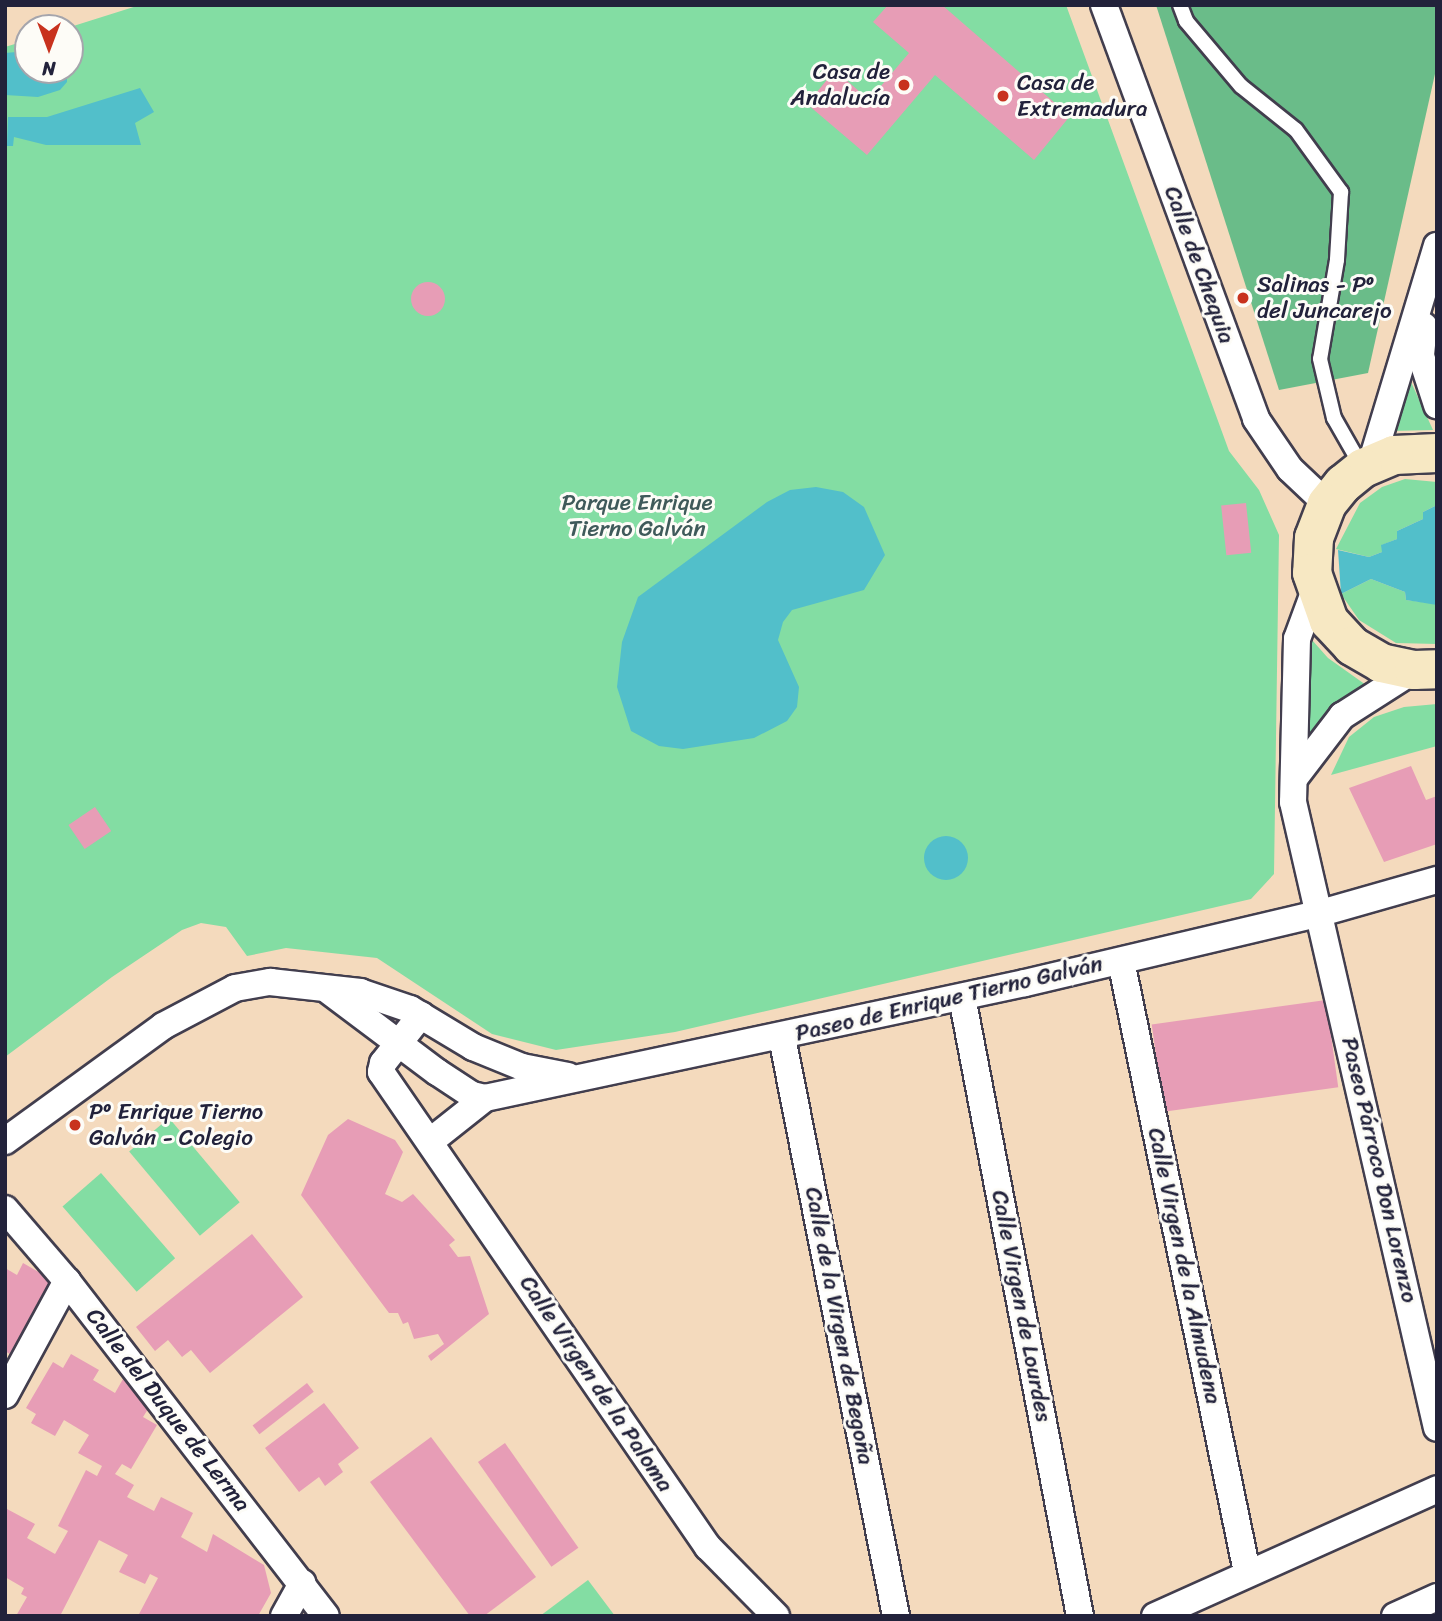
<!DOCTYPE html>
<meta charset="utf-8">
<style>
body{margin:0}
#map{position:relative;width:1442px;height:1621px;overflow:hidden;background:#f4dabd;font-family:Sriracha,sans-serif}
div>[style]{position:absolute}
.green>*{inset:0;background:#83dda3;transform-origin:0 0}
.forest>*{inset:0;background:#6abc89}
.water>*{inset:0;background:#52bfca}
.round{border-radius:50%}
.building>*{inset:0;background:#e79db6;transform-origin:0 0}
.roads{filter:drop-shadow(2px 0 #423e4e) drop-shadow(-2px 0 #423e4e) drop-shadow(0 2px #423e4e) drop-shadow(0 -2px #423e4e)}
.lane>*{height:14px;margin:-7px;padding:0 7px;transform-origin:7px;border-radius:7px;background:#fff}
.street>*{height:26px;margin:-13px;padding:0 13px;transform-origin:13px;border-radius:13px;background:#fff}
.secondary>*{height:38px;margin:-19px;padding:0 19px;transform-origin:19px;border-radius:19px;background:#f7e8c3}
.dots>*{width:19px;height:19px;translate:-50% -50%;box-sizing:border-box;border:4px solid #fdfcf7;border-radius:50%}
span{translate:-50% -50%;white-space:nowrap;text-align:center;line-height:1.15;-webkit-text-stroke:6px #fdfcf7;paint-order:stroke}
.poi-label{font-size:23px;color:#22223b}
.right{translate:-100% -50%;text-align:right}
.left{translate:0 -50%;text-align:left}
.street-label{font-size:23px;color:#22223b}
.park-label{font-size:23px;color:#3f5a5a}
.frame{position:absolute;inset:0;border:7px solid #22223b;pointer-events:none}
.north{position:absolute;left:14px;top:14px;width:70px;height:70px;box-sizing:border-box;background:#fdfcf7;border:2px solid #a5a5ac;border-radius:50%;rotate:180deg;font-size:19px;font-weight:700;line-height:28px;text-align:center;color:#22223b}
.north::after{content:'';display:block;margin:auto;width:24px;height:32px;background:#c8321e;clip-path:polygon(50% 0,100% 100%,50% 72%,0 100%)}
</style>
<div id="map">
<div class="green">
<div style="clip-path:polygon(140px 5px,1066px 5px,1229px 451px,1259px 490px,1279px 535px,1274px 874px,1251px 899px,675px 1032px,556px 1050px,492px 1034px,377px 958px,286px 948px,247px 956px,226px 927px,201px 923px,182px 930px,112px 977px,5px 1057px,5px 47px,28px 40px,28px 70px,70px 70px,67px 28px)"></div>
<div style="clip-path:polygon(1407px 382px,1411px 382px,1433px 430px,1391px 431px)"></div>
<div style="clip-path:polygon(1405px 479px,1437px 482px,1437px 505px,1423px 512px,1423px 519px,1397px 531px,1397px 539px,1382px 545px,1382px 552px,1369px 557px,1336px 549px,1360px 503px,1382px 487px)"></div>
<div style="clip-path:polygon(1371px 579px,1405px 592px,1406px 600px,1437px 604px,1437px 644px,1396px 643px,1359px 620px,1341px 594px)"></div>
<div style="clip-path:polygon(1312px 640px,1328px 658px,1366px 685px,1339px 702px,1309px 739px)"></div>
<div style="clip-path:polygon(1437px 704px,1437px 746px,1331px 775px,1349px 737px,1374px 717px,1404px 707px)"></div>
<div style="left:169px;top:1118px;width:110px;height:52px;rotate:50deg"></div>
<div style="left:101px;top:1173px;width:113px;height:51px;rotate:49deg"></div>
<div style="clip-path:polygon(588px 1580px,615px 1616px,540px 1616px)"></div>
</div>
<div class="forest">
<div style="clip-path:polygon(1156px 5px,1437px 5px,1437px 65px,1368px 373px,1279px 390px)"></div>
</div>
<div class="water">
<div style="clip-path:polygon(28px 51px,28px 70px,67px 70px,67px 82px,60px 90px,38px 97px,5px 95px,5px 53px)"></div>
<div style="clip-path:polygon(140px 88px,154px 112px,135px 123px,141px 145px,46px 145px,14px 137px,13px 146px,7px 146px,8px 117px,47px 117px)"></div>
<div style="clip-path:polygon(816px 487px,843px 492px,864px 507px,885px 555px,864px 590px,792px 610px,783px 622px,778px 640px,799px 687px,797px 707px,787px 721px,754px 738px,683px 749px,659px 746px,631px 731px,617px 687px,622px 642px,638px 597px,767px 502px,790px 490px)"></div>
<div style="clip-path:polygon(1437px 505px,1437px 605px,1406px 600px,1405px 592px,1371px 579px,1341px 594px,1338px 550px,1369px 557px,1382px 552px,1381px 545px,1397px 539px,1397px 531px,1423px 519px,1423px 512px)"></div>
<div class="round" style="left:924px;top:836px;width:44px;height:44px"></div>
</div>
<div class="building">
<div style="clip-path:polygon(888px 5px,942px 5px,1070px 116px,1034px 160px,935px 75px,867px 155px,807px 104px,835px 70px,869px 100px,909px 53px,873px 22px)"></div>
<div class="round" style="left:411px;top:282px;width:34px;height:34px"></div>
<div style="left:1246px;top:503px;width:50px;height:25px;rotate:84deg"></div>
<div style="clip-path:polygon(1411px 766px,1426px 800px,1437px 796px,1437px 844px,1384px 862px,1349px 788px)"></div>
<div style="left:95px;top:807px;width:29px;height:32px;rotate:56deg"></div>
<div style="left:1326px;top:1000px;width:88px;height:176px;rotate:82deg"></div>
<div style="clip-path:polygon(348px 1119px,395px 1140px,403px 1152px,385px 1194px,402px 1202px,413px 1194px,455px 1240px,449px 1245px,458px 1257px,470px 1256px,489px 1314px,431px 1361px,428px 1356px,444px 1344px,438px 1334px,414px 1339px,408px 1322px,403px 1324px,398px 1313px,389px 1313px,301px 1195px,328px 1135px)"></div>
<div style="clip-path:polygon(252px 1234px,303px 1297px,210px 1373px,191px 1350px,182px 1357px,168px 1340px,155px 1351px,136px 1327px)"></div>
<div style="clip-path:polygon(23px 1263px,56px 1282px,13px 1356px,5px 1351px,5px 1268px,17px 1275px)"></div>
<div style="clip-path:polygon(71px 1354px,99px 1370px,93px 1380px,115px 1393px,123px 1379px,155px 1398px,143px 1417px,157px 1425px,131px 1469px,122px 1464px,115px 1474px,134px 1485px,127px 1497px,154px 1511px,161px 1497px,193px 1513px,181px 1537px,207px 1552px,213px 1534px,264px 1565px,271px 1593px,258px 1616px,138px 1616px,158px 1578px,150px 1574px,145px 1584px,119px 1572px,128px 1555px,99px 1540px,60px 1616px,16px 1616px,27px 1597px,21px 1594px,24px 1588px,5px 1577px,7px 1509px,35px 1524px,27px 1538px,55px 1554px,68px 1531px,58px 1526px,86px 1470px,97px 1476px,102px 1466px,78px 1453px,89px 1435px,64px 1420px,55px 1436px,31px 1423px,36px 1414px,26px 1408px,53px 1362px,63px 1368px)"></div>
<div style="left:307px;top:1383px;width:11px;height:69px;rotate:52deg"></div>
<div style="clip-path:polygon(324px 1403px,359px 1448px,338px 1464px,343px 1472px,325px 1486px,319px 1477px,299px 1492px,265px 1448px)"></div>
<div style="clip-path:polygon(431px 1437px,536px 1577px,484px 1616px,470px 1616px,370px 1482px)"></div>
<div style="left:505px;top:1443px;width:128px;height:33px;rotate:55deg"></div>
</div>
<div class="roads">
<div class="lane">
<div style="left:1180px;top:5px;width:17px;rotate:69deg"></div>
<div style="left:1186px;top:21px;width:85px;rotate:49.8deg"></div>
<div style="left:1241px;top:86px;width:70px;rotate:38.7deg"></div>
<div style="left:1296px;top:130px;width:77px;rotate:54deg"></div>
<div style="left:1341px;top:192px;width:68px;rotate:93.4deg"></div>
<div style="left:1337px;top:260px;width:100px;rotate:99.7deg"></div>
<div style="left:1320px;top:359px;width:61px;rotate:76.7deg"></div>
<div style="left:1334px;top:418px;width:56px;rotate:60.3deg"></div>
</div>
<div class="street">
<div style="left:1104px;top:5px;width:441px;rotate:69.8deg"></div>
<div style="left:1256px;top:419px;width:60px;rotate:55.8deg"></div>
<div style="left:1290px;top:469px;width:51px;rotate:43.4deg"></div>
<div style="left:1424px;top:326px;width:30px;rotate:96deg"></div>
<div style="left:1421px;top:356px;width:52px;rotate:71.9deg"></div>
<div style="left:1371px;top:464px;width:228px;rotate:-73.2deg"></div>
<div style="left:1315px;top:590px;width:52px;rotate:110.2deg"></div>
<div style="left:1297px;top:639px;width:163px;rotate:91.4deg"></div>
<div style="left:1293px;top:802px;width:642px;rotate:77.05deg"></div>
<div style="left:1296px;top:776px;width:76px;rotate:-52.5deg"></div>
<div style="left:1342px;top:716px;width:85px;rotate:-32.6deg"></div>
<div style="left:1121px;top:961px;width:624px;rotate:78.35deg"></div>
<div style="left:329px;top:991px;width:135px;rotate:36.9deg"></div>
<div style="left:437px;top:1072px;width:42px;rotate:33.3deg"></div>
<div style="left:472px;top:1095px;width:13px;rotate:13deg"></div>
<div style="left:485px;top:1098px;width:552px;rotate:-12.02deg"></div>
<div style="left:1025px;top:983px;width:304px;rotate:-13.3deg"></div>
<div style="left:1321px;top:913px;width:121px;rotate:-15.9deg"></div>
<div style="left:962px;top:997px;width:630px;rotate:79.21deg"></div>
<div style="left:421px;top:1015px;width:61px;rotate:128.4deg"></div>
<div style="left:383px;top:1063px;width:9px;rotate:103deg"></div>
<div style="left:381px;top:1072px;width:577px;rotate:55.46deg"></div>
<div style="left:708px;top:1547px;width:97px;rotate:45.4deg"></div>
<div style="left:782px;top:1037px;width:590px;rotate:78.86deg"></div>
<div style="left:432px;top:1140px;width:68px;rotate:-38.4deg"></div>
<div style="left:5px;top:1141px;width:195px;rotate:-36deg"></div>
<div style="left:163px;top:1026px;width:81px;rotate:-27.8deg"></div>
<div style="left:235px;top:988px;width:36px;rotate:-10deg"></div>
<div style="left:270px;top:982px;width:91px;rotate:6.3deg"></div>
<div style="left:360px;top:992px;width:53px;rotate:18.8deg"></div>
<div style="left:410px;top:1009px;width:74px;rotate:31.1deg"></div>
<div style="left:473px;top:1047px;width:53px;rotate:22.2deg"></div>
<div style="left:522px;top:1067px;width:47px;rotate:11.1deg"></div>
<div style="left:5px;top:1209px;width:95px;rotate:49.3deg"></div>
<div style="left:67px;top:1281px;width:423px;rotate:52.3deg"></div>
<div style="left:5px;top:1395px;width:130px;rotate:-61.5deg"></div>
<div style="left:284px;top:1616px;width:38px;rotate:-61deg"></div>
<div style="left:1155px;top:1616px;width:309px;rotate:-24.2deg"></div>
<div style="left:1395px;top:1616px;width:46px;rotate:-24.3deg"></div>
</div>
<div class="secondary">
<div style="left:1437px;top:453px;width:43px;rotate:177.3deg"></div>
<div style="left:1394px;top:455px;width:34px;rotate:157deg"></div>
<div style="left:1363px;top:468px;width:26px;rotate:141deg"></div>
<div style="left:1343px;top:484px;width:26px;rotate:129deg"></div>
<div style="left:1327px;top:504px;width:36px;rotate:111deg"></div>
<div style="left:1314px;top:538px;width:35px;rotate:93deg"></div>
<div style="left:1312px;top:573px;width:51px;rotate:70.5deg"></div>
<div style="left:1329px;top:621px;width:34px;rotate:47deg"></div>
<div style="left:1352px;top:646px;width:34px;rotate:30deg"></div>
<div style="left:1381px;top:663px;width:34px;rotate:12deg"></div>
<div style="left:1414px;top:670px;width:23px;rotate:-2deg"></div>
</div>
</div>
<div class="dots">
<div style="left:904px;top:85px;background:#c8321e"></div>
<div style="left:1003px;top:96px;background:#c8321e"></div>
<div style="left:1243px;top:298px;background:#c8321e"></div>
<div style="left:75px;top:1125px;background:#c8321e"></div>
</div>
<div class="poi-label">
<span class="right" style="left:890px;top:85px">Casa de<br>Andalucía</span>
<span class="left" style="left:1017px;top:96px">Casa de<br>Extremadura</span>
<span class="left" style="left:1257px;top:298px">Salinas - Pº<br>del Juncarejo</span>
<span class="left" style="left:89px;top:1125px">Pº Enrique Tierno<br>Galván - Colegio</span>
</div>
<div class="street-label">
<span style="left:1199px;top:265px;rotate:70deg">Calle de Chequia</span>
<span style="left:949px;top:999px;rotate:-13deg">Paseo de Enrique Tierno Galván</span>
<span style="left:1379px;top:1170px;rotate:77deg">Paseo Párroco Don Lorenzo</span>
<span style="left:1184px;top:1266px;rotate:78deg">Calle Virgen de la Almudena</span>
<span style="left:1021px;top:1306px;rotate:79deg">Calle Virgen de Lourdes</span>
<span style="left:839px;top:1326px;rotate:79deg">Calle de la Virgen de Begoña</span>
<span style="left:596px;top:1384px;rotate:56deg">Calle Virgen de la Paloma</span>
<span style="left:168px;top:1410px;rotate:52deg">Calle del Duque de Lerma</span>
</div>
<div class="park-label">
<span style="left:637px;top:516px">Parque Enrique<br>Tierno Galván</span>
</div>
<div class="frame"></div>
<div class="north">N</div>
</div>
